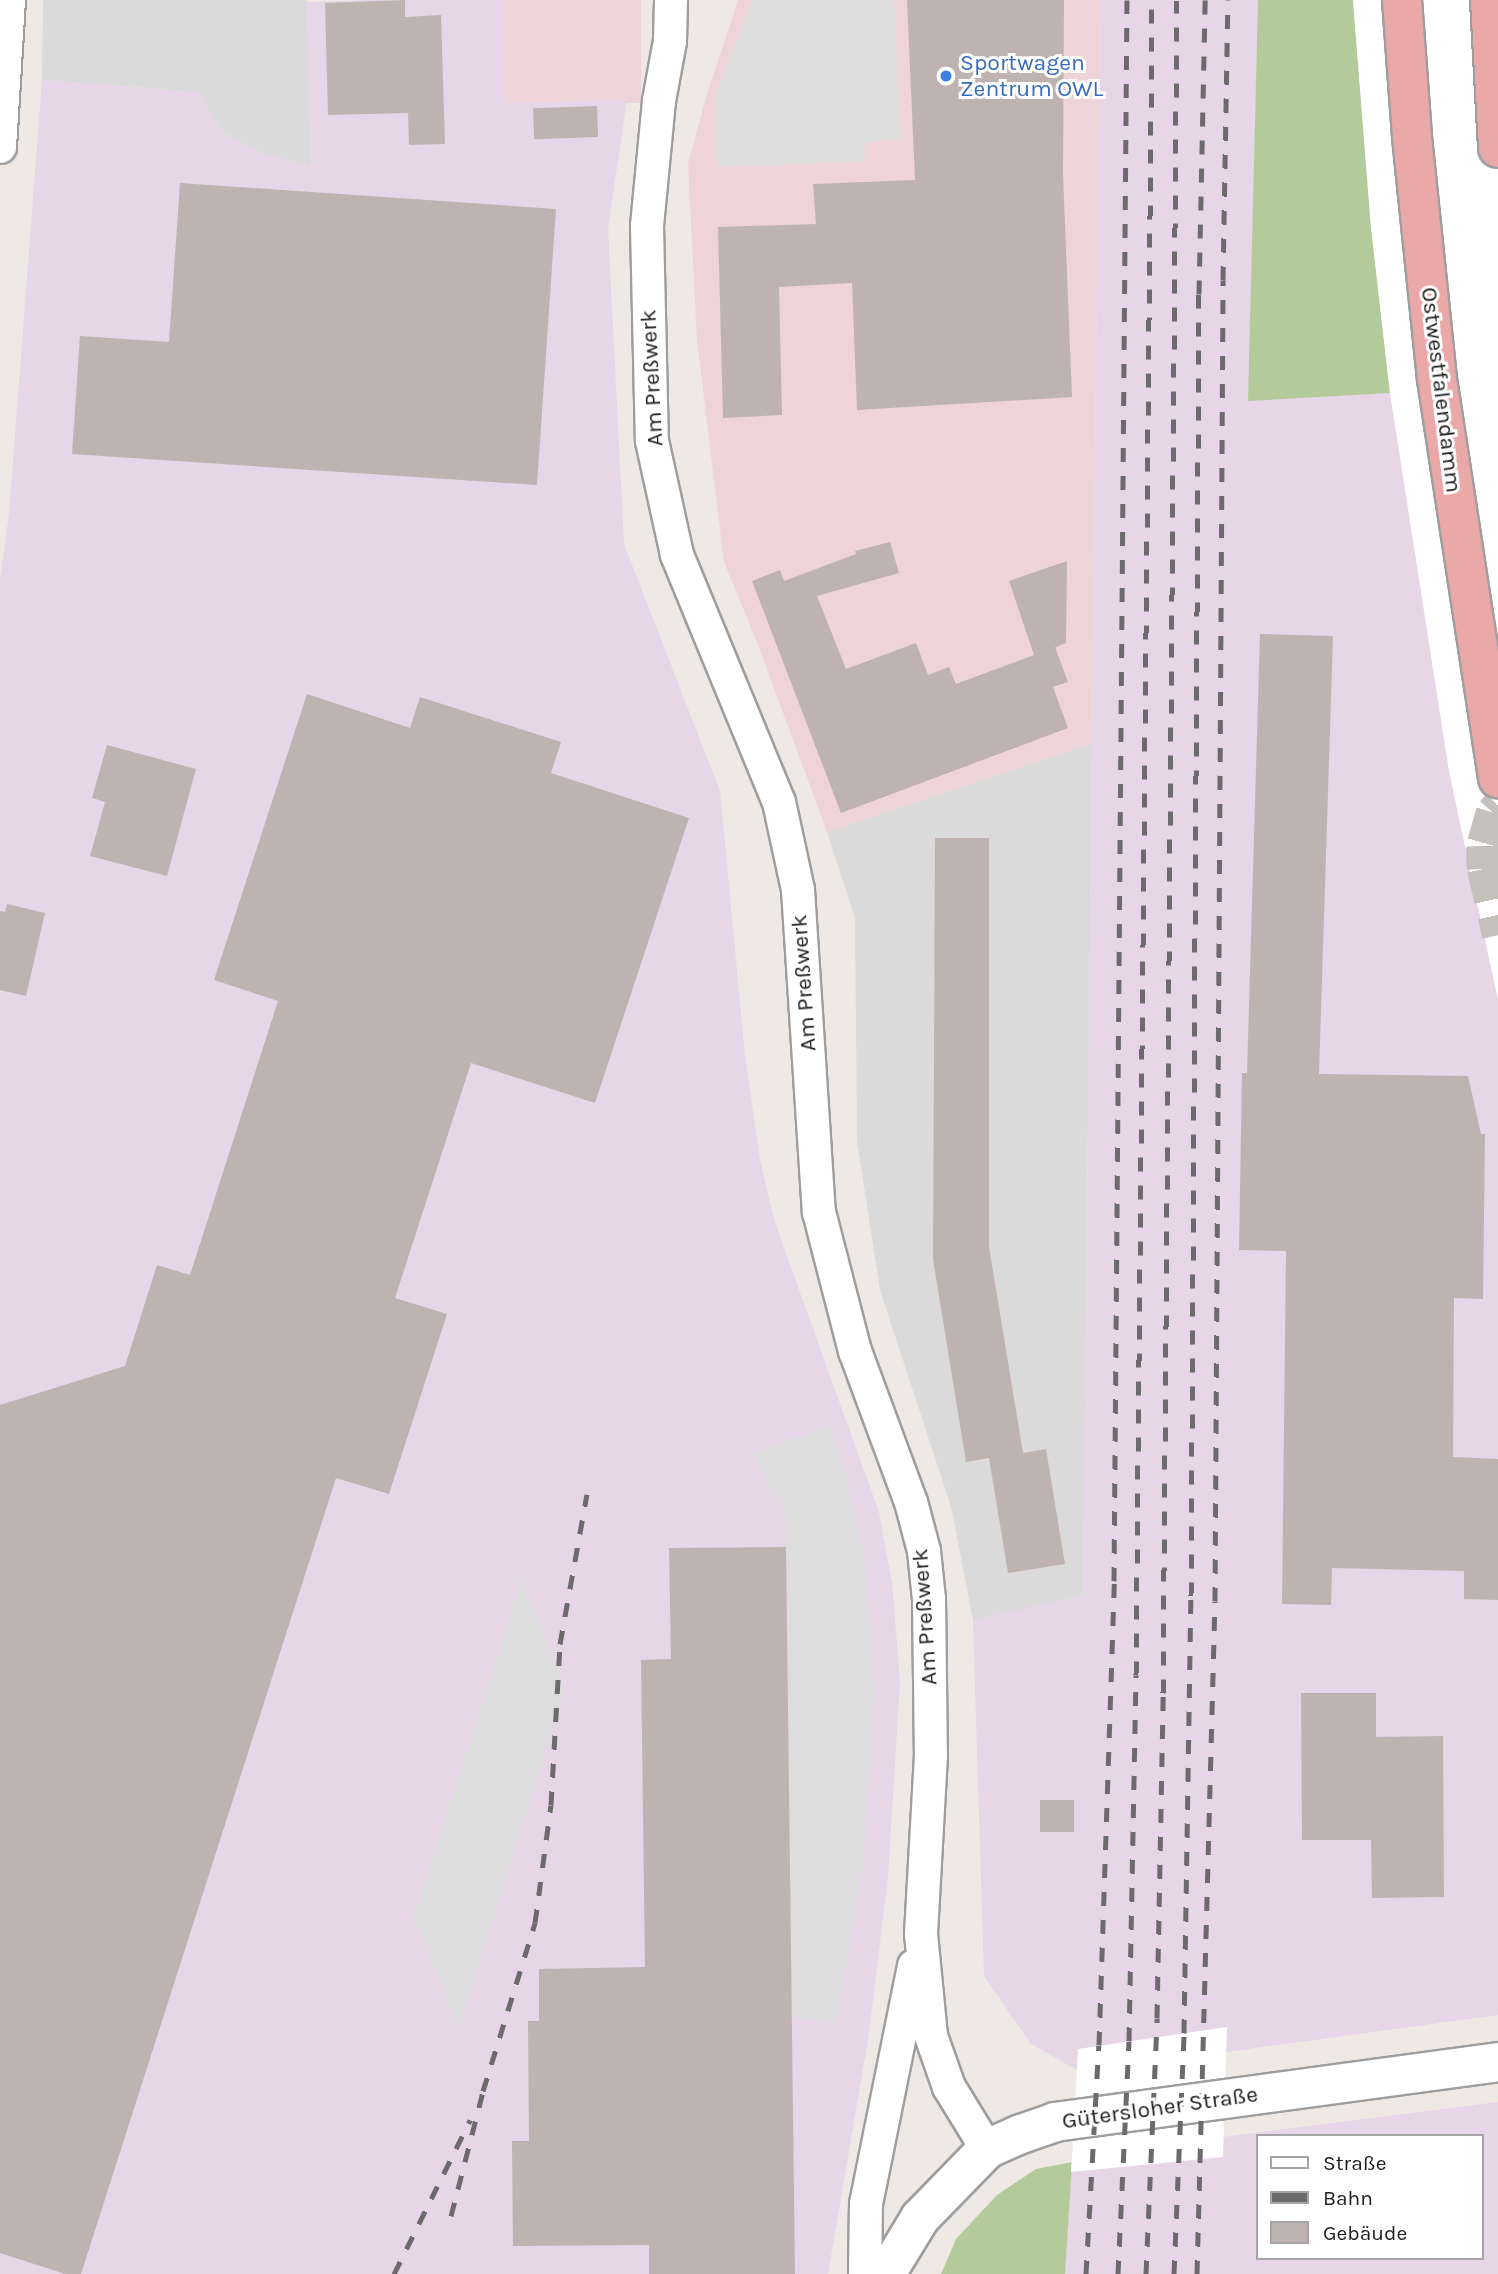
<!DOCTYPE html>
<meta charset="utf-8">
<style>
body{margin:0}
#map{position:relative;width:1498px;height:2274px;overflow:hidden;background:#eee9e4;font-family:Karla,sans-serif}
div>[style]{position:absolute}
.residential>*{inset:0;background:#dbdadb}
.commercial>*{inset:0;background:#eed4d9;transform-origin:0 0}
.industrial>*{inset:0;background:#e6d6e7}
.forest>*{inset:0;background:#b3cb9b}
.parking>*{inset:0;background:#ddd}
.pier>*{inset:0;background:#fff}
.building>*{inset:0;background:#beb3b1;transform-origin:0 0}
.minor-tunnel>*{height:32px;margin-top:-16px;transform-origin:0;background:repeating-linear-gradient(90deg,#c4c0bc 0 32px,transparent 0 48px)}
.roads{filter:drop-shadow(2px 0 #9e9e9e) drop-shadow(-2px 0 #9e9e9e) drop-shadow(0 2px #9e9e9e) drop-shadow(0 -2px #9e9e9e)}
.minor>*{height:32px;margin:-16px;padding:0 16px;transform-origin:16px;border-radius:16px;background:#fff}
.tertiary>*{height:38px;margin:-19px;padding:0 19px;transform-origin:19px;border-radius:19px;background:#fff}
.trunk>*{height:38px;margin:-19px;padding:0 19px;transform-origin:19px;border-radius:19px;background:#eaa8a9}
.rail>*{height:5px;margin-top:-2.5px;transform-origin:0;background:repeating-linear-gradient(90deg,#6b6b6b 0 14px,transparent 0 28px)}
.dots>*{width:19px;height:19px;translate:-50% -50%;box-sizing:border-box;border:4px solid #fff;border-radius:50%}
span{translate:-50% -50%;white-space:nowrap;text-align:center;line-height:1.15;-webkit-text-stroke:6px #fff;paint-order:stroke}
.shop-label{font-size:23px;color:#366cbe}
.left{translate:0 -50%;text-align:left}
.street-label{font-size:23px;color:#1d1d1d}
.legend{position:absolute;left:1256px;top:2134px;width:228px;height:126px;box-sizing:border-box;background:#fff;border:2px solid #a5a5a5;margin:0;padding:9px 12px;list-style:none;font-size:21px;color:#1d1d1d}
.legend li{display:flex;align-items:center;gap:14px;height:35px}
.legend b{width:35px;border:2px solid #a5a5a5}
</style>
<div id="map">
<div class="residential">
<div style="clip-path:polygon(43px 0,307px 0,311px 167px,263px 154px,221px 131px,197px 92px,42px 80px)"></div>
<div style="clip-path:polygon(1092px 743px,1083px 1596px,973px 1621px,952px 1510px,880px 1290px,857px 1141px,855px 918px,827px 832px)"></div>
</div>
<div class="commercial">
<div style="left:503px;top:0;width:138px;height:103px"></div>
<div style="clip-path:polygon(738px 0,1100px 0,1092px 743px,827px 832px,758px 645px,724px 562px,697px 340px,688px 164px,708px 90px)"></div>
</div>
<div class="industrial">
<div style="clip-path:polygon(370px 0,503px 0,504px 103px,627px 100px,608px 229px,624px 544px,720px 791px,745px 1056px,760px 1160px,775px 1223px,879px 1512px,892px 1582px,900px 1681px,888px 1877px,868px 2040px,828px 2274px,0 2274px,0 580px,9px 514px,42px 80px,197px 92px,221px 131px,263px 154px,311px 167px,307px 2px)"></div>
<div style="clip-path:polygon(evenodd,1100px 0,1258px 0,1249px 400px,1390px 393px,1449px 771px,1498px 1000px,1498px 2015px,1226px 2052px,1223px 2137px,1498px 2102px,1498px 2274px,1065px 2274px,1077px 2070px,1031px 2044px,984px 1976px,973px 1621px,1083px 1595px,1100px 0,1258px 2136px,1482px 2136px,1482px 2258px,1258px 2258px,1258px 2136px)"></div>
</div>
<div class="forest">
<div style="clip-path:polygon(1258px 0,1353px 0,1371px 227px,1390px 393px,1248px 401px)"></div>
<div style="clip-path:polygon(1072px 2162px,1065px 2274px,941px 2274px,956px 2239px,997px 2195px,1036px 2169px)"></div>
</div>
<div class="parking">
<div style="clip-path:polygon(752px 0,894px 0,901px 139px,866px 143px,866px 161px,717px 167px,715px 97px)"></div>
<div style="clip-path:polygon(830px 1425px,846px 1474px,866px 1566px,875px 1694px,863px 1864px,836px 2025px,792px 2017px,785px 1513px,752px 1454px)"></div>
<div style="clip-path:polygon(522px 1577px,565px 1689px,459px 2029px,413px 1917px)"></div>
</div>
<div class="pier">
<div style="clip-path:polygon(1353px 0,1498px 0,1498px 1000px,1449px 771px,1390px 393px,1371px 227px)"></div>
<div style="clip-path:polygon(1227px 2027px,1223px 2157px,1071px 2172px,1078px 2049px)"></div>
</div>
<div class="building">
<div style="clip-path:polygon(405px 0,405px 17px,441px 15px,445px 144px,409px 145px,408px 113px,328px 115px,325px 3px)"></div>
<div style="clip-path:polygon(907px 0,1064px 0,1063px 174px,1072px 397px,857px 410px,852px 283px,779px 287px,782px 415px,723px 418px,718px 227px,816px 224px,813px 184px,915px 180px)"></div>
<div style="left:597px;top:106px;width:31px;height:64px;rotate:88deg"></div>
<div style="clip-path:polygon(180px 183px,556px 209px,537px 485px,72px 454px,80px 336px,169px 342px)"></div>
<div style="clip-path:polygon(890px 542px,899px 573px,817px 596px,846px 669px,916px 643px,928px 675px,949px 667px,956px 684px,1034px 655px,1009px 581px,1067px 561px,1066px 643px,1049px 650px,1055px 647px,1068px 682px,1053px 687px,1068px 728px,841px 813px,752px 581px,780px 570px,784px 581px,856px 554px,855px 551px)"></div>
<div style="clip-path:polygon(1260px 634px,1333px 636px,1319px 1074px,1468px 1076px,1481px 1134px,1485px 1134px,1483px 1299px,1454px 1298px,1453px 1457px,1498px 1459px,1498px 1600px,1464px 1599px,1464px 1571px,1332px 1568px,1331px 1605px,1282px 1604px,1286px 1251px,1239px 1250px,1242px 1073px,1247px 1073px)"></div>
<div style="clip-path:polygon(307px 694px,410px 728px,420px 697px,561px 742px,551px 773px,689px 818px,595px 1103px,471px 1063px,395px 1298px,447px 1314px,389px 1494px,336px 1478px,81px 2274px,65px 2274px,0 2253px,0 1405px,125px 1366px,157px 1265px,190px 1275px,278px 1001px,214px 980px)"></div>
<div style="clip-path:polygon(107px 745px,196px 769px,167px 876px,90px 856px,105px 802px,92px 798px)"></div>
<div style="clip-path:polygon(935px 838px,989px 838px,989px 1247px,1023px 1453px,1046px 1449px,1065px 1564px,1008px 1573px,989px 1458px,966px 1462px,933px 1259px)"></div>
<div style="clip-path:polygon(7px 904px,45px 913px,26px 996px,0 990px,0 911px,5px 912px)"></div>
<div style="clip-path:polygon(786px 1547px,795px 2274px,649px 2274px,649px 2245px,513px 2246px,512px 2141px,529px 2141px,528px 2021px,539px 2021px,539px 1969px,645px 1967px,641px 1660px,671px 1659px,669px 1548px)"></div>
<div style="clip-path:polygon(1301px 1693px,1376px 1693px,1376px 1737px,1443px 1736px,1444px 1897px,1372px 1898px,1371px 1840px,1302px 1840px)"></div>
<div style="left:1040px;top:1800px;width:34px;height:32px"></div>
</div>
<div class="minor-tunnel">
<div style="left:1498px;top:805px;width:9px;rotate:131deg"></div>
<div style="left:1492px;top:812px;width:35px;rotate:106deg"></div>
<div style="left:1482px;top:846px;width:23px;rotate:88deg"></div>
<div style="left:1483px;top:869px;width:68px;rotate:77.2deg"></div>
</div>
<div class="roads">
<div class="minor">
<div style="left:671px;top:0;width:41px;rotate:91.4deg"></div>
<div style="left:670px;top:41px;width:61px;rotate:100.4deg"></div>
<div style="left:659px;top:101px;width:126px;rotate:95.5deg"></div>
<div style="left:647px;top:226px;width:215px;rotate:88.7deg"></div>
<div style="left:652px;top:441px;width:117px;rotate:77.6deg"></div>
<div style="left:677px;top:555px;width:267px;rotate:67.6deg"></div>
<div style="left:779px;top:802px;width:90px;rotate:77.8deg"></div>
<div style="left:798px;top:890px;width:323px;rotate:86.3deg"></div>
<div style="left:819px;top:1212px;width:144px;rotate:75.5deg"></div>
<div style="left:855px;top:1351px;width:161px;rotate:69.7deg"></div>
<div style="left:911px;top:1502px;width:51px;rotate:75.1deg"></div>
<div style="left:924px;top:1551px;width:48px;rotate:84.1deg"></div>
<div style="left:929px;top:1599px;width:156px;rotate:89.3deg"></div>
<div style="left:931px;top:1755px;width:179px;rotate:93.2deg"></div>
<div style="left:921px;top:1934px;width:102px;rotate:84.4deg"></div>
<div style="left:931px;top:2036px;width:54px;rotate:70.6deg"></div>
<div style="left:949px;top:2087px;width:73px;rotate:58.5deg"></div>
<div style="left:0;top:147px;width:147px;rotate:-86.5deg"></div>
<div style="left:865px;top:2274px;width:70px;rotate:-89.2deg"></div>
<div style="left:866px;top:2204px;width:243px;rotate:-78.6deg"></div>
</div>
<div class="tertiary">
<div style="left:886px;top:2274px;width:66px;rotate:-58.7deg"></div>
<div style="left:920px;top:2218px;width:96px;rotate:-45.8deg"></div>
<div style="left:987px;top:2149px;width:37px;rotate:-24deg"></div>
<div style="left:1021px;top:2134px;width:36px;rotate:-19deg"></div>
<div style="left:1055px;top:2122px;width:447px;rotate:-7.7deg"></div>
</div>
<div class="trunk">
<div style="left:1402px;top:0;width:137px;rotate:85.8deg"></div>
<div style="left:1412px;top:137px;width:243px;rotate:84.1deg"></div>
<div style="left:1437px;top:379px;width:404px;rotate:81.3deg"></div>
<div style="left:1490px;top:0;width:148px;rotate:86.9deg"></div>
</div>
</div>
<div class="rail">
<div style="left:451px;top:2216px;width:129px;rotate:-75.6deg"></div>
<div style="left:483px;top:2091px;width:176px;rotate:-72.8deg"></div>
<div style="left:535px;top:1923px;width:119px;rotate:-82.3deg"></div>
<div style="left:551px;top:1805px;width:161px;rotate:-86.8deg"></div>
<div style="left:560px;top:1644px;width:152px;rotate:-79.8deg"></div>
<div style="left:394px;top:2274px;width:172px;rotate:-63.7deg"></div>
<div style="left:1086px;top:2274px;width:229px;rotate:-86.8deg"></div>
<div style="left:1099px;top:2045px;width:464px;rotate:-88.1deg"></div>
<div style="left:1114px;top:1581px;width:1581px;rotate:-89.53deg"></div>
<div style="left:1118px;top:2274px;width:233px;rotate:-87.3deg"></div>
<div style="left:1129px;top:2041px;width:366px;rotate:-88.9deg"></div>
<div style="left:1136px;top:1675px;width:1675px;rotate:-89.45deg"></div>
<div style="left:1146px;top:2274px;width:256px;rotate:-87.5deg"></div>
<div style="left:1157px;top:2018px;width:325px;rotate:-88.9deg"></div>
<div style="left:1163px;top:1693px;width:1693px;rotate:-89.53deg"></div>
<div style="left:1174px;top:2274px;width:241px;rotate:-87.6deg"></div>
<div style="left:1184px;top:2033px;width:437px;rotate:-89.1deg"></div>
<div style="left:1191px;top:1596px;width:1302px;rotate:-89.65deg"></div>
<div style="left:1199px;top:294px;width:294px;rotate:-88.8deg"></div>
<div style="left:1197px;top:2274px;width:673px;rotate:-88.47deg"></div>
<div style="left:1215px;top:1601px;width:1321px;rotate:-89.65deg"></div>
<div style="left:1223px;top:280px;width:280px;rotate:-89deg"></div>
</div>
<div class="dots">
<div style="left:946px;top:76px;background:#3f7fe0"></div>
</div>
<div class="shop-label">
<span class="left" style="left:960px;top:76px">Sportwagen<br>Zentrum OWL</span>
</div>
<div class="street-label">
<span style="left:652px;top:378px;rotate:-93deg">Am Preßwerk</span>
<span style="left:1441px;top:390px;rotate:83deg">Ostwestfalendamm</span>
<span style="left:804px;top:983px;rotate:-94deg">Am Preßwerk</span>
<span style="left:925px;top:1617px;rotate:-94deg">Am Preßwerk</span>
<span style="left:1160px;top:2108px;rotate:-8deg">Gütersloher Straße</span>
</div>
<ul class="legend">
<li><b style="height:9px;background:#fff"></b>Straße</li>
<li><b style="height:9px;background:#6b6b6b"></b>Bahn</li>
<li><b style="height:19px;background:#beb3b1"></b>Gebäude</li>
</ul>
</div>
